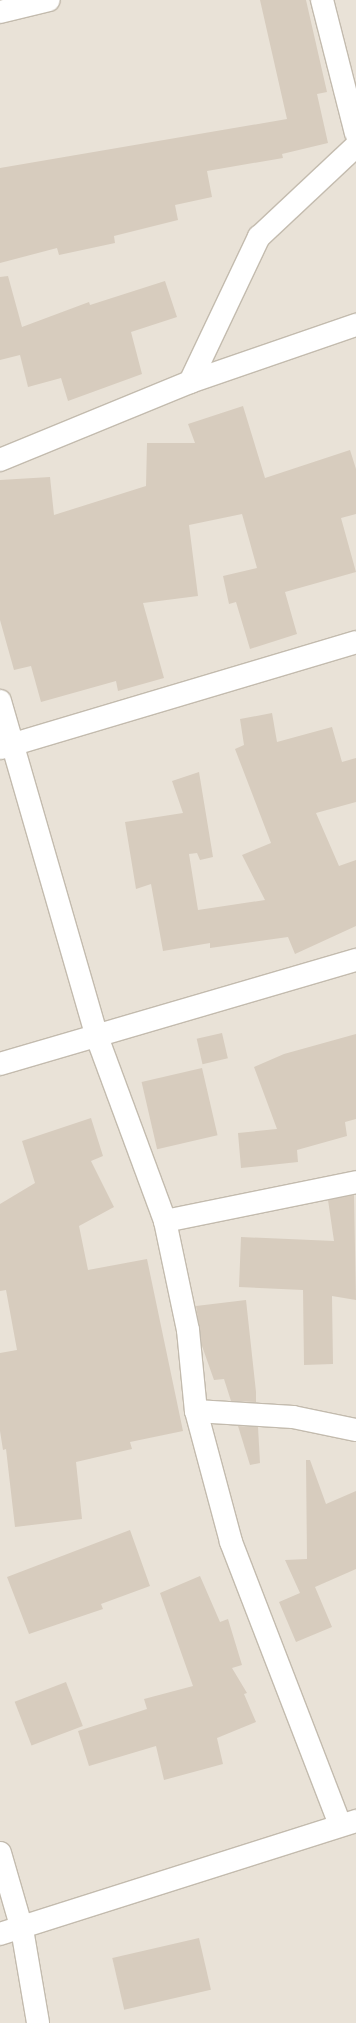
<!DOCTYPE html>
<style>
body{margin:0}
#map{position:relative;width:356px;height:2023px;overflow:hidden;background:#f5f1e9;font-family:"Varela Round",sans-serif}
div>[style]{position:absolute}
.residential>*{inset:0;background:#e9e2d7;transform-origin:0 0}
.building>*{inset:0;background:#d7ccbe;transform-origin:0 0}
.roads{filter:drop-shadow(1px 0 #c3bbae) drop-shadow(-1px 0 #c3bbae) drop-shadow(0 1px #c3bbae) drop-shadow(0 -1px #c3bbae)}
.minor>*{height:22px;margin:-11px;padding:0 11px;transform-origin:11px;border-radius:11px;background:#fff}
span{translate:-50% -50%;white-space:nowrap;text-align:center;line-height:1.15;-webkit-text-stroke:3px #fff;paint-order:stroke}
</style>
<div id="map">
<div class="residential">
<div style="left:0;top:0;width:356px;height:2023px"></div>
</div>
<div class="building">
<div style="clip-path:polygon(260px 0,306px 0,327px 92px,317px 94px,328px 143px,282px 154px,283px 158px,207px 171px,212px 197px,175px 205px,178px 220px,114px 236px,115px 243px,59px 255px,57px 248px,0 263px,0 168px,287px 119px)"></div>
<div style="clip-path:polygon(8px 276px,22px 327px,89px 302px,90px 305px,165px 281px,177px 317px,131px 332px,142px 374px,68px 401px,61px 378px,28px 387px,20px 355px,0 360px,0 277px)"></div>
<div style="clip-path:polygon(243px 406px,265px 478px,350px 450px,356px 469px,356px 514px,341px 518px,356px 572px,285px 592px,297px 634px,250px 649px,236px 602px,229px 604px,223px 576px,257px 568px,242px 514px,189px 525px,198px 596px,143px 603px,164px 678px,118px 691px,116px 681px,41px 702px,31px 666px,14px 670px,0 620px,0 480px,50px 477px,54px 515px,146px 486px,147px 443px,195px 443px,188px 424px)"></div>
<div style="clip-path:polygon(272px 713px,277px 742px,332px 727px,342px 762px,356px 758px,356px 802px,316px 813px,339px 866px,356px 860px,356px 926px,295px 954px,288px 937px,210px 948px,210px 943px,163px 951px,151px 884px,136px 889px,125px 822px,183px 813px,172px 781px,199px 772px,213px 857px,200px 860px,197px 853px,189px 854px,198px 910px,265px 900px,242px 855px,271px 843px,235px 749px,244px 745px,240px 719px)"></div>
<div style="left:222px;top:1033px;width:26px;height:26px;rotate:77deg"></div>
<div style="clip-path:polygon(356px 1034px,356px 1119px,345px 1122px,347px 1136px,297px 1150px,298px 1162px,241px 1168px,238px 1133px,277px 1129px,254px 1067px,284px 1054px)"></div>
<div style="left:202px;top:1068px;width:69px;height:62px;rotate:77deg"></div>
<div style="clip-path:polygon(91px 1118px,103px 1156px,91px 1161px,114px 1207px,79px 1226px,88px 1270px,147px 1259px,183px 1431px,130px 1442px,132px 1449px,76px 1462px,82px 1519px,15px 1527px,6px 1449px,3px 1450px,0 1431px,0 1353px,17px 1350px,6px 1290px,0 1291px,0 1204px,35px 1183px,22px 1141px)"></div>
<div style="clip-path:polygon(354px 1195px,356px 1300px,332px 1296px,333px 1364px,304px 1365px,303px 1290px,239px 1287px,241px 1237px,334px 1241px,328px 1200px)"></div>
<div style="clip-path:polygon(246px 1300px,256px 1392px,256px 1402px,231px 1401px,224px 1379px,214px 1380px,202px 1346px,196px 1306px)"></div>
<div style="clip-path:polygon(238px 1426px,258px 1427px,260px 1463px,250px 1465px)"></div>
<div style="clip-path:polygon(306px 1460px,310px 1460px,326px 1504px,356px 1491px,356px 1569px,315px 1587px,332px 1627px,296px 1642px,279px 1602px,300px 1593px,285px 1560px,307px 1559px)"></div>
<div style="clip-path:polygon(130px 1530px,150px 1586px,101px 1604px,103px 1609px,29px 1634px,7px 1577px)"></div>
<div style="clip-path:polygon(200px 1576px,220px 1622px,228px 1619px,242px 1665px,232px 1668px,247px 1693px,244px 1694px,256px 1722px,217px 1738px,223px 1764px,164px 1780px,156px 1746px,89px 1766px,78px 1731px,147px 1709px,144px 1699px,193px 1686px,160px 1593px)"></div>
<div style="left:66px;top:1682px;width:47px;height:55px;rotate:69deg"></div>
<div style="left:199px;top:1938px;width:53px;height:89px;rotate:77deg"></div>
</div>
<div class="roads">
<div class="minor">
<div style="left:322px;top:0;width:137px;rotate:75.7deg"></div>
<div style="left:0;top:12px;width:50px;rotate:-13.8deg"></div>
<div style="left:190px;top:382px;width:161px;rotate:-64.6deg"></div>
<div style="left:259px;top:237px;width:133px;rotate:-43.2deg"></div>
<div style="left:0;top:460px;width:205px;rotate:-22.3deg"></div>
<div style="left:190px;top:382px;width:176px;rotate:-19deg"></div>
<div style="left:0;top:701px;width:350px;rotate:73.9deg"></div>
<div style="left:97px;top:1037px;width:196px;rotate:69.7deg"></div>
<div style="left:165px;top:1221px;width:111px;rotate:78.1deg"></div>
<div style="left:188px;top:1330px;width:81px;rotate:84.4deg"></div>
<div style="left:196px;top:1411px;width:136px;rotate:75deg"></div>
<div style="left:231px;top:1542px;width:303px;rotate:68.9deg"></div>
<div style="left:1px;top:748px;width:370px;rotate:-16.6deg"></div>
<div style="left:0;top:1064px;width:371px;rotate:-16.3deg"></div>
<div style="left:165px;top:1221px;width:195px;rotate:-11.5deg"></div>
<div style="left:196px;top:1411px;width:97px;rotate:3.5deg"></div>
<div style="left:293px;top:1417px;width:64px;rotate:11.7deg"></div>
<div style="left:0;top:1853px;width:79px;rotate:73.9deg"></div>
<div style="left:22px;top:1929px;width:95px;rotate:80.3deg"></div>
<div style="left:0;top:1934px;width:374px;rotate:-17.6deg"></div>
</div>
</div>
</div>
